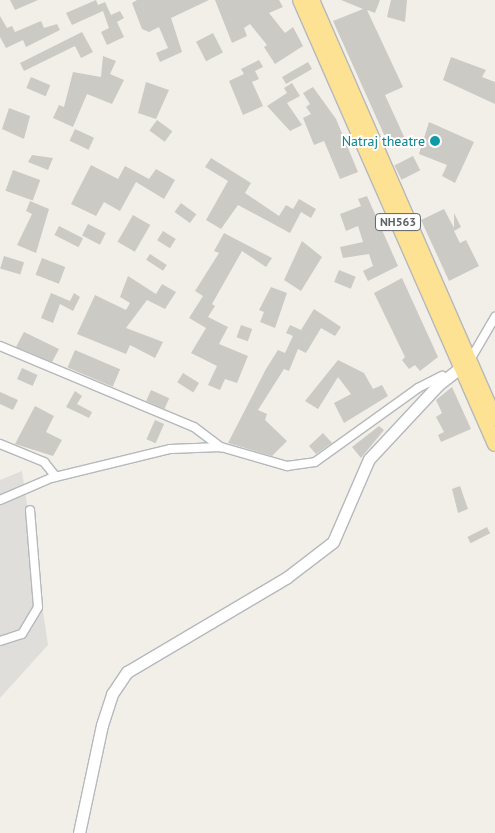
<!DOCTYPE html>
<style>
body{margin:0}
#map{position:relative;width:495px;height:833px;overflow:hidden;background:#f1efe8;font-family:"PT Sans",sans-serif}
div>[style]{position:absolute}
.industrial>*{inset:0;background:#e0deda}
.building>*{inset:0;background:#cccac5;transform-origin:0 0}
.roads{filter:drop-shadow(1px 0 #b5b8bc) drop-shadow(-1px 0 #b5b8bc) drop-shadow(0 1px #b5b8bc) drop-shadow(0 -1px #b5b8bc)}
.street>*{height:8px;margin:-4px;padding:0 4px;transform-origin:4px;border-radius:4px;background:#fff}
.secondary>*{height:11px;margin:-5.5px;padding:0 5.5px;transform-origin:5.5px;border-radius:5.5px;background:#fff}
.highway>*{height:14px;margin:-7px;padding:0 7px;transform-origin:7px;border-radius:7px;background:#fde293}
.dots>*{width:14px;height:14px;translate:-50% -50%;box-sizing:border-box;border:2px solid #fff;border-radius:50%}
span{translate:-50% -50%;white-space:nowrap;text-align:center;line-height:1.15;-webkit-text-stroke:4px #fff;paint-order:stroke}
.shield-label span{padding:1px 4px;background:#fff;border:1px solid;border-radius:4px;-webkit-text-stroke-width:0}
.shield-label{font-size:12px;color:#5f6368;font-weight:700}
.culture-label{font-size:14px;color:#0d838f}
.right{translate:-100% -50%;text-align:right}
</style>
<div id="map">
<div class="industrial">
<div style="clip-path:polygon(22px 471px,48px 645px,0 698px,0 480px)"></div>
</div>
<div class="building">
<div style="clip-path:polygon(10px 0,38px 0,15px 10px)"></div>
<div style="clip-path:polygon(96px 0,98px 5px,105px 2px,111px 15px,120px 11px,124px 18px,117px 22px,124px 37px,107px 45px,101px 32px,109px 28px,103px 11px,72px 25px,66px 13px)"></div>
<div style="clip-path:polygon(137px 0,209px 0,171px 18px,182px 52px,160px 62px,156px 53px,168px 48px,159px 27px,149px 32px,142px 29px,132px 3px)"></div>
<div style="clip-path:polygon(215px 0,279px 0,283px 7px,269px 13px,285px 33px,293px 27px,303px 46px,275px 64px,264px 47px,267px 45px,250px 24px,244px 28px,247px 36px,232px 43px)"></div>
<div style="clip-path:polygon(341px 0,380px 0,375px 13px,367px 10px,403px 87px,385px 95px,406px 141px,390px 148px,333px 21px,363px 9px)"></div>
<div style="clip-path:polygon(391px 0,407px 0,405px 22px,387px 17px)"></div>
<div style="clip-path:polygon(0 16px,7px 28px,12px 26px,15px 32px,41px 21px,44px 28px,57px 24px,60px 30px,26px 47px,23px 40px,6px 48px,0 37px)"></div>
<div style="clip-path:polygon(82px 32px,93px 52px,81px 58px,75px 46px,24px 71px,20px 63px)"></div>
<div style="left:213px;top:33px;width:22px;height:19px;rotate:63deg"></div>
<div style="clip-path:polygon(103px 56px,116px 61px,110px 74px,124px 80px,112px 104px,87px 94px,73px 127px,53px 118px,59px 105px,64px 107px,73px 72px,101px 77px)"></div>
<div style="clip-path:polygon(451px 57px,486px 70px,482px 77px,495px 82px,495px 104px,443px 80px)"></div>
<div style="clip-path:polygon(259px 60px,263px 67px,255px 71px,259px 79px,252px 82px,263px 106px,243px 115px,229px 81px,244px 74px,241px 69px)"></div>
<div style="left:308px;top:62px;width:8px;height:30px;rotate:60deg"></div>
<div style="left:31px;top:77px;width:21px;height:12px;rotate:23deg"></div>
<div style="clip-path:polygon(146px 82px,169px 90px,156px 119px,138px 113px)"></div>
<div style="clip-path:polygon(292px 83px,300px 96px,287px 103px,302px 125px,290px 131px,267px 106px,287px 93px,284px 88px)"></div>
<div style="clip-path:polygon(313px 87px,336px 119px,358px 172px,340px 179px,324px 141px,314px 145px,303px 118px,311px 114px,306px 107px,310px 104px,303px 93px)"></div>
<div style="clip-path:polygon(9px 108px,30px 116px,24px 139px,2px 129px)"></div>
<div style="left:157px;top:120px;width:19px;height:13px;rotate:36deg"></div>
<div style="clip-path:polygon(429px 122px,474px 142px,455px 183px,442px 176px,447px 165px,419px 154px)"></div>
<div style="left:75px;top:129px;width:21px;height:13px;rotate:25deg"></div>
<div style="clip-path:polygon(32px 155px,53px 158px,48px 170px,28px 162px)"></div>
<div style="left:413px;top:156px;width:16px;height:21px;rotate:63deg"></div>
<div style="clip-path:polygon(211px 158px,251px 183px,245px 193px,279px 216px,286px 205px,293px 209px,299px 199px,316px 209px,311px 218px,301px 212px,290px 233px,238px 205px,221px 229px,206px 220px,228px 181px,205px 167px)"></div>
<div style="clip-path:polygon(91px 165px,118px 179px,125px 166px,149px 179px,156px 169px,175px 180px,164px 199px,136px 182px,120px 211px,104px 202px,96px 216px,71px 204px)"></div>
<div style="left:13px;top:170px;width:29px;height:22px;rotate:20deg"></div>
<div style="clip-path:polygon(367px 196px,398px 266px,368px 281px,363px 271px,373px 266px,369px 254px,343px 258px,340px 247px,363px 242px,358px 226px,346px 231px,340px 214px,361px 206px,358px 199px)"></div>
<div style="clip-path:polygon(30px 201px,49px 209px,36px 253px,17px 245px,32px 214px,26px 211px)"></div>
<div style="left:181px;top:203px;width:19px;height:11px;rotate:36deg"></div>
<div style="clip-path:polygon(444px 209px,454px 228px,454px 213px,461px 227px,454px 231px,460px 243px,466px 240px,479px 266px,449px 281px,421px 220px)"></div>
<div style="left:133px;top:215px;width:20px;height:31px;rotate:30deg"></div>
<div style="left:88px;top:224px;width:20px;height:13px;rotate:27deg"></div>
<div style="left:59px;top:226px;width:27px;height:10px;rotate:27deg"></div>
<div style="left:163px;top:231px;width:15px;height:11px;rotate:32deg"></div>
<div style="clip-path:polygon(224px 233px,272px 258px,266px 267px,242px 251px,212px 304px,215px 306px,208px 317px,228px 327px,219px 344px,248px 356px,237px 383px,225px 379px,220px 390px,208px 385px,217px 366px,191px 353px,206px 328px,189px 318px,203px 296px,195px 291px,219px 253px,214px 251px)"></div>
<div style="clip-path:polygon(302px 241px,322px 257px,301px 291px,284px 280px)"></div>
<div style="left:150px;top:254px;width:20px;height:7px;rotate:33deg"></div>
<div style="left:4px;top:256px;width:21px;height:13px;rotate:17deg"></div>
<div style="left:42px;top:258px;width:25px;height:18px;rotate:21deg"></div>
<div style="left:339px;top:270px;width:18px;height:13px;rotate:22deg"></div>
<div style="clip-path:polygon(128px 276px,156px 294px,162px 284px,176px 292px,165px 309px,147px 300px,126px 328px,163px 342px,155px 358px,130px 345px,126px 354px,77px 334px,95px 295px,126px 310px,130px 303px,120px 297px)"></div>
<div style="clip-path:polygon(402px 278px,438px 357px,420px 371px,415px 365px,409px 369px,402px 360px,405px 357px,374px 293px)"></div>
<div style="clip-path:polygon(271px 287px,287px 293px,275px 328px,260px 322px,264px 312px,259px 310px)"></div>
<div style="clip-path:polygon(51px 293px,70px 301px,74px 293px,80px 297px,73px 311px,60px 304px,53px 323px,41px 318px)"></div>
<div style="clip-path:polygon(314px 309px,341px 327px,335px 336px,321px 328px,306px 353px,298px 349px,289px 371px,284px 369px,258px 410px,267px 414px,265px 420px,287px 441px,272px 456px,228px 443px,266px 369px,278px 350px,285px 353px,293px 336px,286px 333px,290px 325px,301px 330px)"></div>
<div style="left:241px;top:325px;width:12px;height:13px;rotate:20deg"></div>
<div style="clip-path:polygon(24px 332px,59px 349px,52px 362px,16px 347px)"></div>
<div style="left:75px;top:350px;width:49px;height:19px;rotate:23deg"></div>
<div style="clip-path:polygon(338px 360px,364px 373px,373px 389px,382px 385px,388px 396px,344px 423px,334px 403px,351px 394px,338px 377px,318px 409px,305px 401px)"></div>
<div style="left:22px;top:368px;width:17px;height:12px;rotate:24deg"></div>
<div style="left:183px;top:373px;width:19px;height:11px;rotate:32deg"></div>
<div style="clip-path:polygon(452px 387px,471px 429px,441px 442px,438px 435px,444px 432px,436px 417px,442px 413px,436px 400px)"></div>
<div style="left:151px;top:390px;width:20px;height:12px;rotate:24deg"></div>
<div style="clip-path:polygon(75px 391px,82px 396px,77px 404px,92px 412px,89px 418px,66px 407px)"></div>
<div style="clip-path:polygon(0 392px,18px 400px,13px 410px,0 404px)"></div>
<div style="clip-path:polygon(35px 406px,54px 416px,46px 432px,62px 440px,53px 456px,15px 444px)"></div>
<div style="left:155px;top:420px;width:10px;height:21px;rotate:24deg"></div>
<div style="clip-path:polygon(379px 426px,384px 430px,361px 458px,352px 447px)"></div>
<div style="clip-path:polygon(323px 433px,332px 443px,316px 454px,309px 446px)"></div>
<div style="clip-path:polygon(460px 486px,468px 509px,458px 513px,452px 489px)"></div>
<div style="left:487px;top:527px;width:7px;height:22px;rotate:63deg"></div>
</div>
<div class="roads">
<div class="street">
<div style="left:0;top:346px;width:210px;rotate:22.7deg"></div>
<div style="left:194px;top:427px;width:34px;rotate:37deg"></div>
<div style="left:470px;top:360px;width:50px;rotate:-59.8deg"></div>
<div style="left:0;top:444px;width:48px;rotate:22.2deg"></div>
<div style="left:44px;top:462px;width:19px;rotate:51deg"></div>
<div style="left:0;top:500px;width:56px;rotate:-23.3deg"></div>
<div style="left:51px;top:478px;width:122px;rotate:-13.7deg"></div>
<div style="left:170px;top:449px;width:51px;rotate:-2.2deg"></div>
<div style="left:221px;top:447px;width:69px;rotate:16.1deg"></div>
<div style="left:287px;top:466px;width:28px;rotate:-8deg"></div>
<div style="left:315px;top:462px;width:127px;rotate:-35.7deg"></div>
<div style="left:418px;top:388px;width:27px;rotate:-27deg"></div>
<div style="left:0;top:641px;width:23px;rotate:-18deg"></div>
<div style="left:22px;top:634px;width:31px;rotate:-59deg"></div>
<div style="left:38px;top:607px;width:97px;rotate:-94.7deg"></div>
</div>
<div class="secondary">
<div style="left:79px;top:833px;width:110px;rotate:-78deg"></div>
<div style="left:102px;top:725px;width:33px;rotate:-72deg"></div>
<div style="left:112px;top:694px;width:27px;rotate:-56deg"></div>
<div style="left:127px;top:672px;width:185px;rotate:-30.6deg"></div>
<div style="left:286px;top:578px;width:59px;rotate:-37.5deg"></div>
<div style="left:333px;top:542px;width:90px;rotate:-66.6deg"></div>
<div style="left:369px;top:459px;width:101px;rotate:-47deg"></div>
<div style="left:438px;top:385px;width:37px;rotate:-38deg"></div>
</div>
<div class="highway">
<div style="left:300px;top:0;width:485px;rotate:66.3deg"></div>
<div style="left:312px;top:0;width:457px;rotate:66.4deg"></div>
</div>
</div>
<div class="dots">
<div style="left:435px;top:141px;background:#0f9aa8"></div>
</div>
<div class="shield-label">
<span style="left:398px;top:222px">NH563</span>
</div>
<div class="culture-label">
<span class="right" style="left:425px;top:141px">Natraj theatre</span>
</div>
</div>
